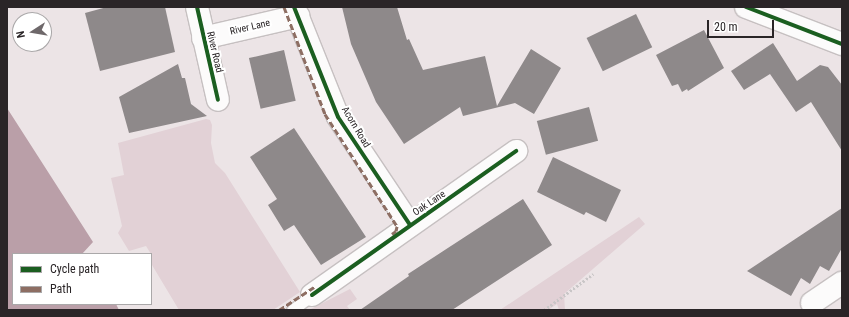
<!DOCTYPE html>
<style>
body{margin:0}
#map{position:relative;width:849px;height:317px;overflow:hidden;background:#ece4e6;font-family:"Roboto Condensed",sans-serif}
div>[style]{position:absolute}
.green>*{inset:0;background:#e2d1d6}
.water>*{inset:0;background:#ba9fa8}
.building>*{inset:0;background:#8e898a;transform-origin:0 0}
.path>*{height:2.5px;margin-top:-1.25px;transform-origin:0;background:repeating-linear-gradient(90deg,#c9c6c7 0 2px,transparent 0 4px)}
.roads{filter:drop-shadow(1px 0 #c6c0c1) drop-shadow(-1px 0 #c6c0c1) drop-shadow(0 1px #c6c0c1) drop-shadow(0 -1px #c6c0c1)}
.lane>*{height:11px;margin:-5.5px;padding:0 5.5px;transform-origin:5.5px;border-radius:5.5px;background:#fcfbfb}
.street>*{height:22px;margin:-11px;padding:0 11px;transform-origin:11px;border-radius:11px;background:#fcfbfb}
.quiet>*{height:3px;margin-top:-1.5px;transform-origin:0;background:repeating-linear-gradient(90deg,#8d6e63 0 6px,transparent 0 9px)}
.cycleway>*{height:4px;margin:-2px;padding:0 2px;transform-origin:2px;border-radius:2px;background:#1b5e20}
span{translate:-50% -50%;white-space:nowrap;text-align:center;line-height:1.15;-webkit-text-stroke:4px #fff;paint-order:stroke}
.street-label{font-size:10px;color:#2a2527}
.frame{position:absolute;inset:0;border:8px solid #2a2527;pointer-events:none}
.legend{position:absolute;left:12px;top:253px;width:140px;height:52px;box-sizing:border-box;background:#fff;border:1px solid #aaa8a9;margin:0;padding:5px 7px;list-style:none;font-size:12px;color:#2a2527}
.legend li{display:flex;align-items:center;gap:8px;height:20px}
.legend b{width:20px;border:1px solid #aaa8a9}
.north{position:absolute;left:12px;top:12px;width:40px;height:40px;box-sizing:border-box;background:#fff;border:1px solid #aaa8a9;border-radius:50%;rotate:258deg;font-size:11px;font-weight:700;line-height:16px;text-align:center;color:#2a2527}
.north::after{content:'';display:block;margin:auto;width:14px;height:18px;background:#6e686a;clip-path:polygon(50% 0,100% 100%,50% 72%,0 100%)}
.scale{position:absolute;left:707px;top:20px;width:67px;height:18px;box-sizing:border-box;border:2px solid #2a2527;border-top:0;padding-left:5px;font-size:12px;line-height:14px;white-space:nowrap;color:#2a2527;-webkit-text-stroke:3px #fff;paint-order:stroke}
</style>
<div id="map">
<div class="green">
<div style="clip-path:polygon(206px 119px,210px 120px,212px 125px,211px 143px,215px 163px,225px 173px,300px 292px,273px 310px,179px 310px,152px 265px,151px 254px,146px 246px,129px 251px,118px 233px,122px 226px,111px 178px,124px 175px,118px 143px)"></div>
<div style="clip-path:polygon(639px 217px,645px 224px,564px 294px,565px 310px,559px 310px,557px 304px,548px 310px,500px 310px)"></div>
<div style="clip-path:polygon(350px 289px,357px 299px,347px 306px,350px 310px,309px 310px)"></div>
</div>
<div class="water">
<div style="clip-path:polygon(7px 108px,93px 242px,82px 254px,13px 254px,13px 304px,116px 304px,119px 310px,7px 310px)"></div>
</div>
<div class="building">
<div style="clip-path:polygon(107px 7px,165px 7px,175px 52px,100px 71px,85px 13px)"></div>
<div style="clip-path:polygon(342px 7px,397px 7px,407px 40px,409px 39px,423px 70px,485px 56px,497px 106px,531px 49px,561px 68px,534px 114px,515px 103px,463px 116px,460px 107px,404px 144px,376px 102px,351px 44px)"></div>
<div style="left:636px;top:14px;width:37px;height:55px;rotate:64deg"></div>
<div style="clip-path:polygon(704px 30px,724px 68px,688px 91px,687px 89px,682px 92px,678px 84px,672px 86px,656px 55px)"></div>
<div style="clip-path:polygon(773px 43px,797px 81px,820px 65px,828px 67px,842px 85px,842px 151px,811px 102px,796px 112px,770px 74px,744px 90px,731px 71px)"></div>
<div style="left:284px;top:50px;width:52px;height:36px;rotate:77deg"></div>
<div style="clip-path:polygon(178px 64px,182px 78px,185px 78px,191px 104px,207px 116px,129px 133px,119px 97px)"></div>
<div style="left:589px;top:107px;width:35px;height:54px;rotate:75deg"></div>
<div style="clip-path:polygon(294px 128px,366px 237px,321px 265px,294px 225px,284px 231px,268px 205px,277px 199px,250px 157px)"></div>
<div style="clip-path:polygon(553px 157px,621px 190px,606px 222px,586px 212px,584px 215px,537px 192px)"></div>
<div style="clip-path:polygon(523px 199px,552px 245px,452px 310px,360px 310px,409px 276px,408px 274px)"></div>
<div style="clip-path:polygon(842px 208px,842px 248px,829px 271px,820px 266px,810px 284px,801px 278px,791px 296px,747px 271px)"></div>
</div>
<div class="path">
<div style="left:544px;top:310px;width:61px;rotate:-36.3deg"></div>
</div>
<div class="roads">
<div class="lane">
<div style="left:292px;top:310px;width:25px;rotate:-37deg"></div>
</div>
<div class="street">
<div style="left:197px;top:7px;width:95px;rotate:77.3deg"></div>
<div style="left:294px;top:7px;width:118px;rotate:68.2deg"></div>
<div style="left:338px;top:117px;width:130px;rotate:56.3deg"></div>
<div style="left:746px;top:7px;width:103px;rotate:21.1deg"></div>
<div style="left:203px;top:38px;width:98px;rotate:-13deg"></div>
<div style="left:312px;top:295px;width:250px;rotate:-35.2deg"></div>
<div style="left:812px;top:303px;width:36px;rotate:-34deg"></div>
</div>
</div>
<div class="quiet">
<div style="left:284px;top:7px;width:115px;rotate:69deg"></div>
<div style="left:325px;top:114px;width:133px;rotate:57.3deg"></div>
<div style="left:397px;top:226px;width:5px;rotate:101deg"></div>
<div style="left:396px;top:231px;width:5px;rotate:143deg"></div>
<div style="left:279px;top:310px;width:42px;rotate:-33.3deg"></div>
</div>
<div class="cycleway">
<div style="left:197px;top:7px;width:95px;rotate:77.3deg"></div>
<div style="left:294px;top:7px;width:118px;rotate:68.2deg"></div>
<div style="left:338px;top:117px;width:130px;rotate:56.3deg"></div>
<div style="left:746px;top:7px;width:103px;rotate:21.1deg"></div>
<div style="left:312px;top:295px;width:250px;rotate:-35.2deg"></div>
</div>
<div class="street-label">
<span style="left:250px;top:27px;rotate:-13deg">River Lane</span>
<span style="left:215px;top:52px;rotate:77deg">River Road</span>
<span style="left:356px;top:127px;rotate:59deg">Acorn Road</span>
<span style="left:429px;top:203px;rotate:-34deg">Oak Lane</span>
</div>
<div class="frame"></div>
<ul class="legend">
<li><b style="height:5px;background:#1b5e20"></b>Cycle path</li>
<li><b style="height:5px;background:#8d6e63"></b>Path</li>
</ul>
<div class="north">N</div>
<div class="scale">20 m</div>
</div>
